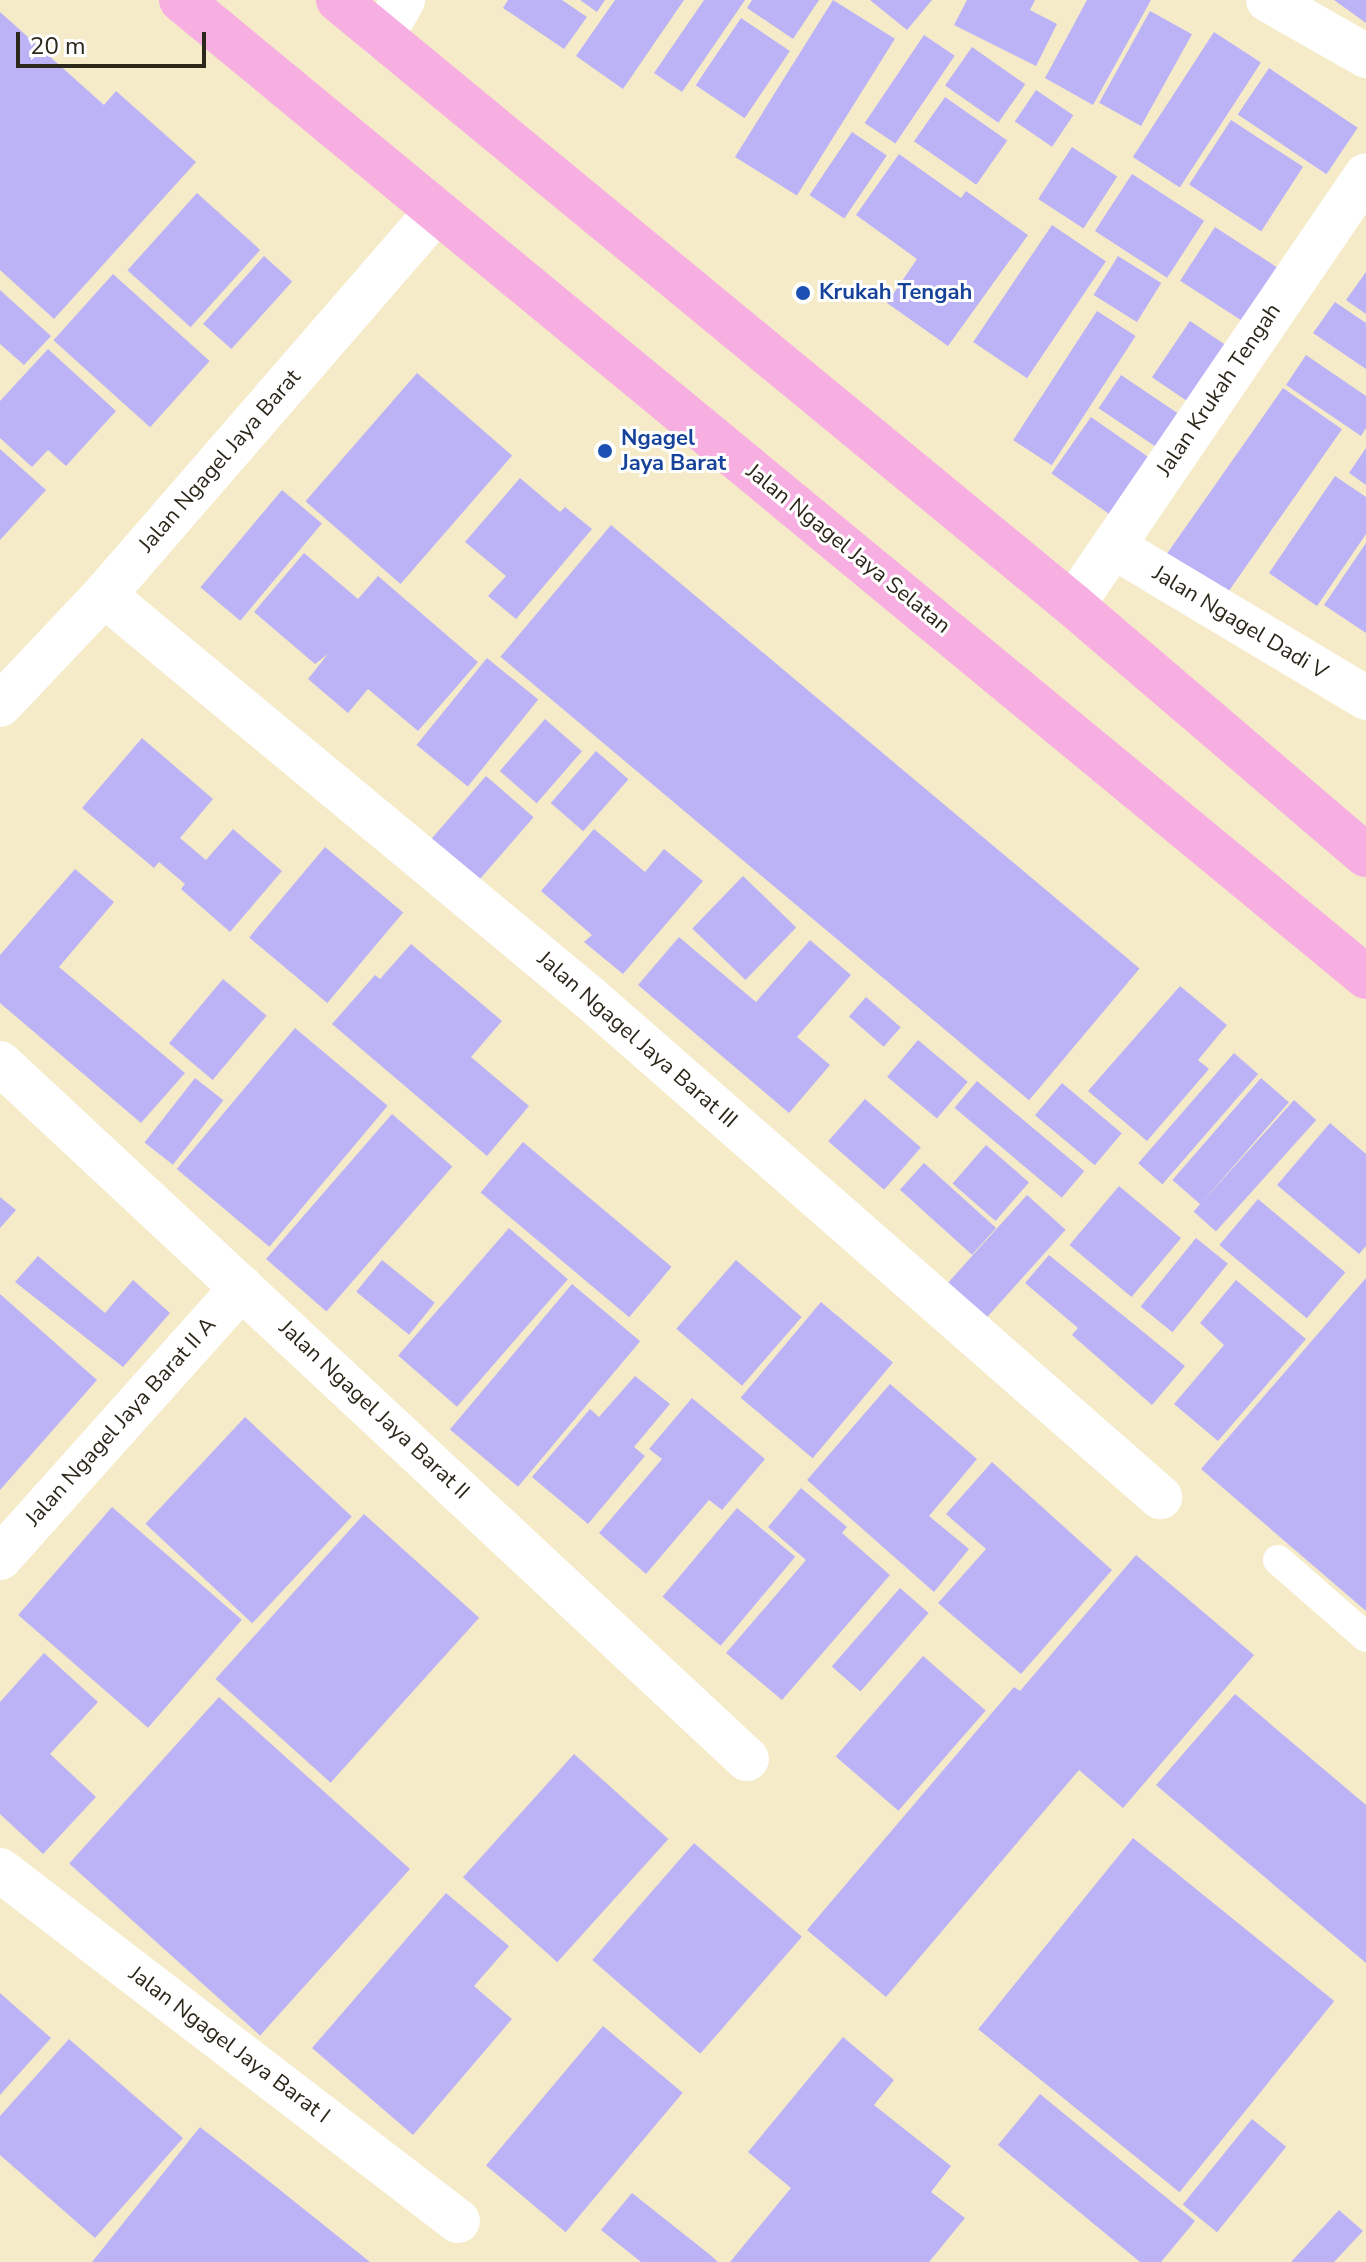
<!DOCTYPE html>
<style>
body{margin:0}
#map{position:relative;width:1366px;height:2262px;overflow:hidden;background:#f5ebc8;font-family:"Nunito Sans",sans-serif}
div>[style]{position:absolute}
.building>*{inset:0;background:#bcb3f7;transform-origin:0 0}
.lane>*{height:30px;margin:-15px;padding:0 15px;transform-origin:15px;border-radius:15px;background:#fff}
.street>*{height:44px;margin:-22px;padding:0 22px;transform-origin:22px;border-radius:22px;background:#fff}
.primary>*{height:44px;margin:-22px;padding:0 22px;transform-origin:22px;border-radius:22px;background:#f7afe2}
.dots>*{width:22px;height:22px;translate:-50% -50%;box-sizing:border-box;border:4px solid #fff;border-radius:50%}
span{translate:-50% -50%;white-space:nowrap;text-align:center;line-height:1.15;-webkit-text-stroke:6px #fff;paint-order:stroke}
.transit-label{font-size:22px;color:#164399;font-weight:700}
.left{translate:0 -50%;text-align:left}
.street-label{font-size:22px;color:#2b271a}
.scale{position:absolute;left:16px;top:32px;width:190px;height:36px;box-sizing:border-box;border:4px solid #2b271a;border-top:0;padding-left:10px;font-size:24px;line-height:28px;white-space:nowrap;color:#2b271a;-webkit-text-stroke:6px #fff;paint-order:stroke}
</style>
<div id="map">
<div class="building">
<div style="clip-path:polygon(508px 0,562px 0,587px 17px,564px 49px,503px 8px)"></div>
<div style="clip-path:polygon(580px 0,605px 0,597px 12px)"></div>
<div style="clip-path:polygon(615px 0,684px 0,623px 89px,576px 56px)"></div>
<div style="clip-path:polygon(704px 0,745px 0,682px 92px,654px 73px)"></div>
<div style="clip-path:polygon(752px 0,819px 0,793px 39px,747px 8px)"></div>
<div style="left:833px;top:0;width:73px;height:185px;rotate:32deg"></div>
<div style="clip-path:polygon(870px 0,932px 0,907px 30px)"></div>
<div style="clip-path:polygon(967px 0,1035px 0,1030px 10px,1057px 24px,1036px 66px,954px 25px)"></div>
<div style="clip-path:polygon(1087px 0,1151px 0,1093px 105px,1045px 78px)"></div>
<div style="clip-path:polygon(1334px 0,1366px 0,1366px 23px)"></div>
<div style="left:1150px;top:11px;width:48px;height:105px;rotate:29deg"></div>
<div style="clip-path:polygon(0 12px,104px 105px,116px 91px,196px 162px,54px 319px,0 270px)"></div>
<div style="left:741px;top:18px;width:59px;height:81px;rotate:34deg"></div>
<div style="left:1214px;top:32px;width:56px;height:149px;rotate:33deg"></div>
<div style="left:924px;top:35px;width:37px;height:106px;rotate:34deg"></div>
<div style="left:972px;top:47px;width:65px;height:47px;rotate:35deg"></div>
<div style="left:1269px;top:68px;width:107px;height:56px;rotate:34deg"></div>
<div style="left:1036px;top:90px;width:45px;height:38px;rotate:34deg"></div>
<div style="left:945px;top:97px;width:76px;height:54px;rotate:35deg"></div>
<div style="left:1231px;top:120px;width:86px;height:77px;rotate:33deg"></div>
<div style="left:852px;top:132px;width:42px;height:76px;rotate:34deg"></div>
<div style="left:1072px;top:147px;width:54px;height:62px;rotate:33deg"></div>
<div style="clip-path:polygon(899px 154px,961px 198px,966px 191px,1028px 235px,948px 346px,887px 303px,917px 259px,856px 215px)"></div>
<div style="left:1132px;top:174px;width:86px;height:68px;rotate:33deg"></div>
<div style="left:197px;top:193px;width:85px;height:104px;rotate:42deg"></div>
<div style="left:1052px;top:225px;width:65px;height:141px;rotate:34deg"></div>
<div style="left:1215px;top:227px;width:82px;height:64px;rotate:33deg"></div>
<div style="left:264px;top:256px;width:38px;height:91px;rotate:42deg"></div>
<div style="left:1118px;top:256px;width:51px;height:46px;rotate:32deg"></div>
<div style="clip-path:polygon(1366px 272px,1366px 314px,1346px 300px)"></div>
<div style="left:113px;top:274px;width:130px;height:89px;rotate:42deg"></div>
<div style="clip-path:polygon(0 290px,51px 336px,24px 365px,0 344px)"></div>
<div style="clip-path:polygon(1335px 302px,1366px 323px,1366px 369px,1313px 333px)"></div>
<div style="left:1097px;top:311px;width:46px;height:154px;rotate:33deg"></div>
<div style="left:1190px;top:321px;width:48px;height:68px;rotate:34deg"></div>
<div style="clip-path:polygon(48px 349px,116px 411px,66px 466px,48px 450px,32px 467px,0 438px,0 401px)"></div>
<div style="clip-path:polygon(1306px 355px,1366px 396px,1366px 428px,1361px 436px,1286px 385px)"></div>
<div style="left:417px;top:373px;width:126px;height:170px;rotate:41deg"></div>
<div style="left:1121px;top:375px;width:81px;height:40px;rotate:34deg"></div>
<div style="left:1283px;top:388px;width:72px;height:211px;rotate:35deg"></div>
<div style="left:1091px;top:417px;width:83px;height:69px;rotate:35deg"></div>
<div style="clip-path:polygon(1366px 448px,1366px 485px,1349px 473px)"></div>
<div style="clip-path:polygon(0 449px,46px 490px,0 540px)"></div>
<div style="clip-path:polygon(1335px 476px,1366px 497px,1366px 534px,1317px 606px,1269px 573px)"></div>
<div style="clip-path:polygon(520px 478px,560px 512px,565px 507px,592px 529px,516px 619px,488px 596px,506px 576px,465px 542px)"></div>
<div style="left:282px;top:490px;width:52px;height:127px;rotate:40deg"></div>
<div style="left:611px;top:525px;width:690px;height:172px;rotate:40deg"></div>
<div style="clip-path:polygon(1366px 543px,1366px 633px,1324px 605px)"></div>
<div style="clip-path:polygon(304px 553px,358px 599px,378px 576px,478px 662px,418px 731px,368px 689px,348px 713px,308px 679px,328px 654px,315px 664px,254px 612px)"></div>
<div style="left:487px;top:658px;width:66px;height:112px;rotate:39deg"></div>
<div style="left:545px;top:719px;width:49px;height:69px;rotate:41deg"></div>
<div style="clip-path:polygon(142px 738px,213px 799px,180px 838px,206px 860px,233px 829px,282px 871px,230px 932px,181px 889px,185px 884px,159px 862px,154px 868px,82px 808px)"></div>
<div style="left:596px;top:751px;width:43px;height:69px;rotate:41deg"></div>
<div style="left:486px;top:776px;width:63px;height:86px;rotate:41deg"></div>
<div style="clip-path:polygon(594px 829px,645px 872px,664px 849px,703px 881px,623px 974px,584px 942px,592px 935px,541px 891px)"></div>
<div style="left:325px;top:847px;width:102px;height:118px;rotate:40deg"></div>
<div style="clip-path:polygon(75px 869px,114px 902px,59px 967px,185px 1073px,141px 1123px,0 1003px,0 955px)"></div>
<div style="left:743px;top:876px;width:74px;height:73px;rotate:44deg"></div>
<div style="clip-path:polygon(679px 937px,756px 1002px,810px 940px,851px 975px,797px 1037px,830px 1065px,789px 1113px,638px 985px)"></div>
<div style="clip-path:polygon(411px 944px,502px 1021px,471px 1057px,529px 1106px,487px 1156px,332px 1024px,375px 975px,380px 979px)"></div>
<div style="left:223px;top:979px;width:57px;height:84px;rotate:40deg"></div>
<div style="clip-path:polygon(1180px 986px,1227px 1025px,1198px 1060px,1209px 1069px,1147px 1141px,1088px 1091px)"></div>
<div style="left:866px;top:997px;width:46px;height:26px;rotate:41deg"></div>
<div style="left:295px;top:1028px;width:121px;height:184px;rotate:40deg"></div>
<div style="left:918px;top:1040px;width:65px;height:48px;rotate:40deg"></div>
<div style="left:1234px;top:1053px;width:32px;height:146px;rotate:41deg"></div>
<div style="left:195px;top:1078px;width:36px;height:82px;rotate:38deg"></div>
<div style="left:1261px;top:1078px;width:37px;height:135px;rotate:41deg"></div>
<div style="left:977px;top:1081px;width:140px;height:35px;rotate:40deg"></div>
<div style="left:1062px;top:1083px;width:78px;height:42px;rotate:40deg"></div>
<div style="left:865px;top:1099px;width:74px;height:56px;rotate:41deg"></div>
<div style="left:1294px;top:1100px;width:30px;height:150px;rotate:42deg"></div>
<div style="left:392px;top:1114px;width:80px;height:192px;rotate:41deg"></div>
<div style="clip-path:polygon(1330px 1123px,1366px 1154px,1366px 1246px,1359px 1254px,1277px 1185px)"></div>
<div style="left:523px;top:1142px;width:194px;height:66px;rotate:40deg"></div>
<div style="left:986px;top:1145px;width:57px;height:51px;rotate:41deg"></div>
<div style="left:924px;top:1163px;width:97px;height:36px;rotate:42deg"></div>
<div style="left:1119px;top:1186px;width:81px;height:77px;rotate:40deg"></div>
<div style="left:1027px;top:1195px;width:52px;height:120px;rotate:42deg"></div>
<div style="clip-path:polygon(0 1197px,16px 1210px,0 1228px)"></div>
<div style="left:1258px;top:1199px;width:114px;height:60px;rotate:40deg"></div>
<div style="left:509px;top:1228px;width:78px;height:169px;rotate:41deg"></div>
<div style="left:1196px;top:1238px;width:41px;height:88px;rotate:39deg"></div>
<div style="clip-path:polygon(1049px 1255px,1185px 1366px,1152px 1405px,1072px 1335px,1078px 1328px,1025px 1283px)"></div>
<div style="clip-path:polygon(38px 1256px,105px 1313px,133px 1280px,170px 1313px,123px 1367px,15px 1282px)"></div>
<div style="left:382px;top:1260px;width:68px;height:41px;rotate:39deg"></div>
<div style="left:736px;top:1260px;width:87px;height:91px;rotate:41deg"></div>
<div style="clip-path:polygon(1366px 1278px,1366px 1611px,1201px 1469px)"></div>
<div style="clip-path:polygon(1236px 1280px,1306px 1339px,1218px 1441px,1174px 1404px,1224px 1345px,1200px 1323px)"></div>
<div style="left:572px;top:1284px;width:89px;height:190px;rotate:40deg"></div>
<div style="clip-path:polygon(0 1294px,97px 1380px,0 1490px)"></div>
<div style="left:821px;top:1302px;width:94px;height:125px;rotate:40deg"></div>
<div style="clip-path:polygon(635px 1376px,670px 1404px,634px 1447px,645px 1456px,588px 1524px,532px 1477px,590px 1409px,599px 1417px)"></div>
<div style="clip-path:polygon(890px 1384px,977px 1459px,929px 1516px,969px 1549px,934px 1592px,807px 1480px)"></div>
<div style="clip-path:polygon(692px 1398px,765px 1459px,722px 1510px,709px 1500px,646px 1574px,599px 1533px,662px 1459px,649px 1449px)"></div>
<div style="left:245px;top:1417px;width:146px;height:146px;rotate:43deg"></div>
<div style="clip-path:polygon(992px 1462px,1112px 1570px,1021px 1674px,938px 1603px,986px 1549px,946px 1514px)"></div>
<div style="clip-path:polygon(801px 1488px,847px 1527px,842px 1533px,890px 1575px,782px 1700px,726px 1653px,806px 1560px,768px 1527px)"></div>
<div style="left:112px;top:1507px;width:172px;height:143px;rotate:41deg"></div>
<div style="left:737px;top:1508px;width:76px;height:116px;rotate:40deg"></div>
<div style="left:364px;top:1514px;width:155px;height:222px;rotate:42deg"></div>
<div style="clip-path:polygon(1136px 1555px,1254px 1655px,1123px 1808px,1079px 1770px,886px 1997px,807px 1930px,1014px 1687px,1020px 1691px)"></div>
<div style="left:900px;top:1588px;width:38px;height:104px;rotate:41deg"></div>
<div style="clip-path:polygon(44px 1653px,98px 1702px,50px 1754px,96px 1797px,43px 1854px,0 1814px,0 1702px)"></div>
<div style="left:923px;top:1656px;width:83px;height:133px;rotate:41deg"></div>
<div style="clip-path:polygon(1235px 1694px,1366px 1805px,1366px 1963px,1156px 1785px)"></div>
<div style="left:219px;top:1697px;width:257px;height:224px;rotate:42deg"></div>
<div style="left:574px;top:1754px;width:127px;height:166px;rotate:42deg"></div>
<div style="left:1133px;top:1838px;width:259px;height:246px;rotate:39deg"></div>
<div style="left:694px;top:1843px;width:143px;height:155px;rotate:41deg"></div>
<div style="clip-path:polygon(446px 1893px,509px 1946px,474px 1986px,512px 2019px,413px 2135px,312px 2048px)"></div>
<div style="clip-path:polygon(0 1993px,51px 2038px,0 2095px)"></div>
<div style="left:603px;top:2026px;width:104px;height:182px;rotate:40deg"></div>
<div style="clip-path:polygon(843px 2037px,894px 2080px,874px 2105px,951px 2166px,931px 2192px,965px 2218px,929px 2262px,730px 2262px,791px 2188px,748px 2152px)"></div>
<div style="clip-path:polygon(69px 2039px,183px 2138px,95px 2238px,0 2155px,0 2116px)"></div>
<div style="clip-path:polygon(1040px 2094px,1195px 2221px,1161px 2262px,1140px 2262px,998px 2145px)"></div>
<div style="left:1252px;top:2119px;width:44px;height:110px;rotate:39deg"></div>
<div style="clip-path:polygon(200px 2127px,270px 2182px,370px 2262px,92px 2262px)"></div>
<div style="clip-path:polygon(632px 2193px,709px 2254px,718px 2262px,641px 2262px,601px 2230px)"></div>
<div style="clip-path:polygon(1339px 2210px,1363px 2231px,1334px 2262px,1291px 2262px)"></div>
</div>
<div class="lane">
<div style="left:1278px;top:1560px;width:117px;rotate:41.2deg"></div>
</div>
<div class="street">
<div style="left:1268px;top:0;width:113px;rotate:29.7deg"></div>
<div style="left:382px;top:37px;width:43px;rotate:-60.4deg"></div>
<div style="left:1114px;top:547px;width:294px;rotate:30.9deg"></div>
<div style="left:104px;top:595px;width:631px;rotate:39.67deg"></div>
<div style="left:590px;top:998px;width:758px;rotate:41.2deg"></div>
<div style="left:1073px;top:605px;width:520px;rotate:-55.73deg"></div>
<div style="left:0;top:705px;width:151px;rotate:-46.6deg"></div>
<div style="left:104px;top:595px;width:505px;rotate:-49.09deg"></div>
<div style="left:0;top:1063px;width:1021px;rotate:42.98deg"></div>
<div style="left:0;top:1558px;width:363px;rotate:-48.2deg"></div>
<div style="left:0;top:1870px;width:577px;rotate:37.47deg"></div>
</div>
<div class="primary">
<div style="left:181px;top:0;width:1536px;rotate:39.5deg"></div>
<div style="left:338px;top:0;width:952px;rotate:39.46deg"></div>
<div style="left:1073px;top:605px;width:385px;rotate:40.5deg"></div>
</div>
<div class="dots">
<div style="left:803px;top:293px;background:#1a4fb4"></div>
<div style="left:605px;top:451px;background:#1a4fb4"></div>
</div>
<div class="transit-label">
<span class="left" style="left:819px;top:293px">Krukah Tengah</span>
<span class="left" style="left:621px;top:451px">Ngagel<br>Jaya Barat</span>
</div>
<div class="street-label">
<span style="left:1219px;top:390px;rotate:-56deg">Jalan Krukah Tengah</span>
<span style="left:220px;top:461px;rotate:-49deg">Jalan Ngagel Jaya Barat</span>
<span style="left:848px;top:549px;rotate:39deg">Jalan Ngagel Jaya Selatan</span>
<span style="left:1240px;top:623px;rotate:31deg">Jalan Ngagel Dadi V</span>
<span style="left:637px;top:1040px;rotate:41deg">Jalan Ngagel Jaya Barat III</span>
<span style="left:374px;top:1410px;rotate:43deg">Jalan Ngagel Jaya Barat II</span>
<span style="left:121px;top:1422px;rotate:-48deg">Jalan Ngagel Jaya Barat II A</span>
<span style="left:229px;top:2045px;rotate:37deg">Jalan Ngagel Jaya Barat I</span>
</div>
<div class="scale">20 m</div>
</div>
